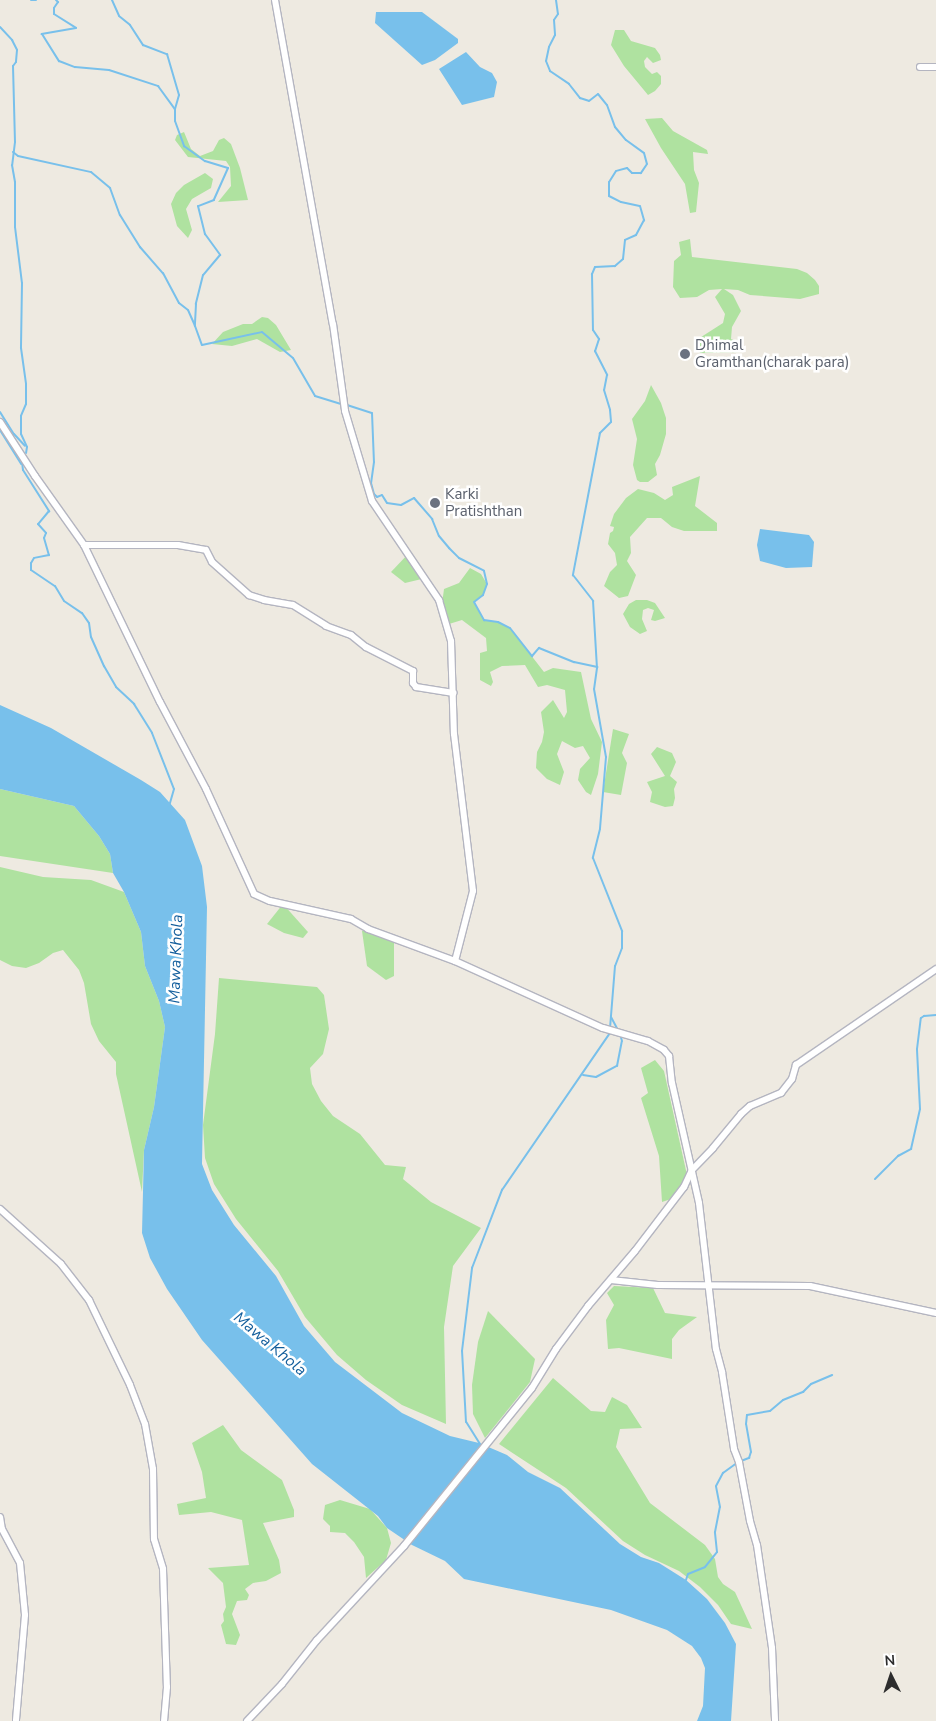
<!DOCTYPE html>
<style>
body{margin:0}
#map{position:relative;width:936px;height:1721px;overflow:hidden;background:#eeeae1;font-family:"Nunito Sans",sans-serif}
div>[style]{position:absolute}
.green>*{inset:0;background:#afe2a0}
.water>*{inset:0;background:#78c0eb}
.stream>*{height:2px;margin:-1px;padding:0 1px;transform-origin:1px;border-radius:1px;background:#78c0eb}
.roads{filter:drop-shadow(1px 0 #b4b5c0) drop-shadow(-1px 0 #b4b5c0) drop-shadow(0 1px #b4b5c0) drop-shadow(0 -1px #b4b5c0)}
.street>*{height:6px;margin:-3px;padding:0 3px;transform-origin:3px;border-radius:3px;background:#fff}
.dots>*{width:14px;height:14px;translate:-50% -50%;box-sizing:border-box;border:2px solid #fff;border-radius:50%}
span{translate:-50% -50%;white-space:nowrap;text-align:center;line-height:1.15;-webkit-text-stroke:5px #fff;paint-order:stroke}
.worship-label{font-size:15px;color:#5b616d}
.left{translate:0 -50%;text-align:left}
.water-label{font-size:16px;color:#135e9c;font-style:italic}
.north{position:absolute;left:866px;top:1651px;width:50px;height:50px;-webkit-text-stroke:4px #fff;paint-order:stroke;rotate:356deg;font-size:14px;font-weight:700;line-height:20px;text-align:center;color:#2d2d2d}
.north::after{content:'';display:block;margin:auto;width:18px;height:22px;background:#2d2d2d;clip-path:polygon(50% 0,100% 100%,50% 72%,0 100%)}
</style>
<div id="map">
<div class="green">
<div style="clip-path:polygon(615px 30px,624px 30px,631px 41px,655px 48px,660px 55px,661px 60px,653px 63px,647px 57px,644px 61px,645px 67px,652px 74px,657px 72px,661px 76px,661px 84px,655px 91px,648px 95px,624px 66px,611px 45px)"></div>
<div style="clip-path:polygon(662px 118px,673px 131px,707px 150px,708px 154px,693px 152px,694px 170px,699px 183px,696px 212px,690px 213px,685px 184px,661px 148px,645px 119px)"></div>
<div style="clip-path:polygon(184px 132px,191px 149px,200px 156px,213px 151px,219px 140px,224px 138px,231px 144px,240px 168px,248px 200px,218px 202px,231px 186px,230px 167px,226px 161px,188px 157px,175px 140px,177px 135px)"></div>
<div style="clip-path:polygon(205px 173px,213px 179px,211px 188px,192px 199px,186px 209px,192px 230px,188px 238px,177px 226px,171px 204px,176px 193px,184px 185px)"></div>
<div style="clip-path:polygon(690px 239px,692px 257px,797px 269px,807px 273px,815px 280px,819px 286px,819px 294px,800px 299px,750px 295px,738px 290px,724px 289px,733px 295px,741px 311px,732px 327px,731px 339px,740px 343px,743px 352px,700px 353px,697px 347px,698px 339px,723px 323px,725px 314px,715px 297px,722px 289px,709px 290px,697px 297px,680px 298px,673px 287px,674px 261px,681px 255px,679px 242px)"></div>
<div style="clip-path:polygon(262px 317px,268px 318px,276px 325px,291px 350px,280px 352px,257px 339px,232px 346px,212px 344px,223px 332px,243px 324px,252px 324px)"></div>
<div style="clip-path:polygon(651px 385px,661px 403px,666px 418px,666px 434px,660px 455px,655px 464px,657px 475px,648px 482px,640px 482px,637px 480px,633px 465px,637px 439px,632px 419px,645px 401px)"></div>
<div style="clip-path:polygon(700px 476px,695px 506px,717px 523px,717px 531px,684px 531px,672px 527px,661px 518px,647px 518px,630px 537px,631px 553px,627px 561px,636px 575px,628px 596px,619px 598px,604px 586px,610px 572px,617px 565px,615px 553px,608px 544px,610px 533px,613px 531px,614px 527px,610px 526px,614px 514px,626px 498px,638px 489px,654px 493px,665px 500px,673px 495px,672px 487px)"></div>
<div style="clip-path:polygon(409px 553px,426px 578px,405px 583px,391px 572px)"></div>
<div style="clip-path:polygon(470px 568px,481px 574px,487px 584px,483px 595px,474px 602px,484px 620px,498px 622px,510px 628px,544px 672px,553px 668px,581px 672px,591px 719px,602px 742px,598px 774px,591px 795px,586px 792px,578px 780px,580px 769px,590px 758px,583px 746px,575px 748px,562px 741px,557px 754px,564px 772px,560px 785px,547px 779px,536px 768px,537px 752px,542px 742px,544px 732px,541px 712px,553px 700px,564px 718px,567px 712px,565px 690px,547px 685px,538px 687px,525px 665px,502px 666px,490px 672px,493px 682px,491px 686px,480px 680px,480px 653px,487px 651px,486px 638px,462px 620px,449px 624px,442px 604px,444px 589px,459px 583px)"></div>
<div style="clip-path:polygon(636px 600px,647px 600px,655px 603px,665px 618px,655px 621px,651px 620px,654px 610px,648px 608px,643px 610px,642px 619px,647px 631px,640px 634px,630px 627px,623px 614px,629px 604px)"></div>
<div style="clip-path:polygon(613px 729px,629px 734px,622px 753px,627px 763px,621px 795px,603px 792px)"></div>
<div style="clip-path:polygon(657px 747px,672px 753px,676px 762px,670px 776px,677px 782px,674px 789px,675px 798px,673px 806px,665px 807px,650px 802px,652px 792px,647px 782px,665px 776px,651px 754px)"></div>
<div style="clip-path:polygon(0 789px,74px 806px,99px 836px,110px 854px,113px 873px,0 856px)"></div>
<div style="clip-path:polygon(0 867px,43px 877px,91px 880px,124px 892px,141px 932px,145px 966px,159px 1001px,165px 1027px,154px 1107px,144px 1150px,142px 1192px,116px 1074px,116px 1062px,99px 1041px,91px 1024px,84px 983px,79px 970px,63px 950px,53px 953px,39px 963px,26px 968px,12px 966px,0 960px)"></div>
<div style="clip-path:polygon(283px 904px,308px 932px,303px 938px,284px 933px,267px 924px)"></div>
<div style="clip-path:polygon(368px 929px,394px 939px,394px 976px,386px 980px,367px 966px,362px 931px)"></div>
<div style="clip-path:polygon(219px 978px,317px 987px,324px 995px,329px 1029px,323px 1054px,310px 1068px,312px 1084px,321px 1101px,333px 1116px,360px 1134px,385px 1165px,406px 1167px,403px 1179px,431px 1202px,481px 1228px,453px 1266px,444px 1327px,446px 1424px,402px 1405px,366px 1380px,337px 1355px,305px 1317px,278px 1271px,236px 1219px,214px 1184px,205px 1158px,203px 1125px,215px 1034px)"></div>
<div style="clip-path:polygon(655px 1060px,664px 1071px,687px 1175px,671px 1199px,662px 1202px,659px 1156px,641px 1098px,648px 1093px,641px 1068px)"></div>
<div style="clip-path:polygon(614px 1286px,653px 1288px,665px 1313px,697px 1317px,679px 1330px,672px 1339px,672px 1359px,619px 1348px,608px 1349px,606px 1320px,614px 1305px,607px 1293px)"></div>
<div style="clip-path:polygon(488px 1311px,535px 1359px,530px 1382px,485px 1438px,473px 1414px,472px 1385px,478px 1342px)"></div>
<div style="clip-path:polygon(553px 1378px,591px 1411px,605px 1412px,612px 1397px,627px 1405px,642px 1428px,620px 1429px,616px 1447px,650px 1503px,705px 1545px,715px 1559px,718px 1577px,723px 1584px,735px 1592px,752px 1629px,731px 1624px,718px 1605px,700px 1587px,679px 1571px,645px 1555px,623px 1541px,566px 1488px,499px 1444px)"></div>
<div style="clip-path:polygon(223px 1425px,241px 1450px,282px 1480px,294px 1510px,294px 1517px,263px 1523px,279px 1560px,281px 1573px,266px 1581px,253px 1583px,245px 1589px,249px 1595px,247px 1600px,237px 1601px,232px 1614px,240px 1635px,236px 1645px,226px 1644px,221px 1625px,224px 1621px,223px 1614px,226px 1607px,223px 1583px,208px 1568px,249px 1565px,242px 1520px,211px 1512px,179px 1515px,177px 1504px,206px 1498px,202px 1472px,192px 1443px)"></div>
<div style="clip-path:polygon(340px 1500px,370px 1509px,387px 1528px,391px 1543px,386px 1560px,366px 1578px,364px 1557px,354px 1542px,345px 1533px,330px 1532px,330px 1526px,323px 1519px,325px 1505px)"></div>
</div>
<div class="water">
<div style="clip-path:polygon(376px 12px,422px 12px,458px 39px,458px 43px,435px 60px,422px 65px,375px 23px)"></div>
<div style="clip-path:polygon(466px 52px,480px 67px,492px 73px,497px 82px,494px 97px,462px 105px,439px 69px)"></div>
<div style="clip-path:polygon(760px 529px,809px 535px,814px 542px,812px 567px,786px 568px,760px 561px,757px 545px)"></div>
<div style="clip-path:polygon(0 705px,51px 728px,141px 780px,160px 792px,185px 820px,202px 866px,207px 907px,202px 1164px,212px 1190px,234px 1225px,276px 1276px,304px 1326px,335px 1362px,402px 1413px,450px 1436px,479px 1443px,507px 1455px,528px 1472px,560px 1488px,620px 1544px,641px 1557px,659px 1563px,686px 1580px,707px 1599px,725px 1623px,736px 1644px,731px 1721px,697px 1721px,703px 1706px,705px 1668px,701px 1658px,692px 1646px,667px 1630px,611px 1610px,464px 1579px,445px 1561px,412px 1545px,387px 1528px,378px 1516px,312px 1464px,202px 1340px,167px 1289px,150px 1258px,142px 1233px,144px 1150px,154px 1107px,165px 1027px,159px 1001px,145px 966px,141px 932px,124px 892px,113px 873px,110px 854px,99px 836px,74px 806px,0 789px)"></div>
</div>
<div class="stream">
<div style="left:31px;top:0;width:5px"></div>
<div style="left:56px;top:0;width:3px;rotate:45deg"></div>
<div style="left:58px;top:2px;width:7px;rotate:124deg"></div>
<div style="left:54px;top:8px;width:6px;rotate:90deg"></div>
<div style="left:54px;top:14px;width:26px;rotate:32deg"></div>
<div style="left:76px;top:28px;width:35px;rotate:170deg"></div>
<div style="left:42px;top:34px;width:32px;rotate:58deg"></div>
<div style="left:59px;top:61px;width:17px;rotate:21deg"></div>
<div style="left:75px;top:67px;width:34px;rotate:5deg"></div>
<div style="left:109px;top:70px;width:52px;rotate:18.1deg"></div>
<div style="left:158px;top:86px;width:29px;rotate:54deg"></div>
<div style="left:175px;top:109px;width:12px;rotate:90deg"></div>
<div style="left:175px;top:121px;width:27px;rotate:70deg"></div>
<div style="left:184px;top:146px;width:26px;rotate:36deg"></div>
<div style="left:205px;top:161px;width:24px;rotate:17deg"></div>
<div style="left:228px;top:168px;width:35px;rotate:114deg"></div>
<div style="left:214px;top:200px;width:17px;rotate:159deg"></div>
<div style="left:198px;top:206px;width:29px;rotate:76deg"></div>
<div style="left:205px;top:234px;width:26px;rotate:54deg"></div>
<div style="left:220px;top:255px;width:26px;rotate:130deg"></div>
<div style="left:203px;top:275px;width:30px;rotate:104deg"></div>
<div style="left:196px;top:304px;width:22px;rotate:93deg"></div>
<div style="left:195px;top:326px;width:20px;rotate:70deg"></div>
<div style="left:202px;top:345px;width:61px;rotate:-12.2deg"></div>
<div style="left:262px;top:332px;width:40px;rotate:40deg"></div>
<div style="left:293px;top:358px;width:44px;rotate:59.9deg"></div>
<div style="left:315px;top:396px;width:28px;rotate:17deg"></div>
<div style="left:112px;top:0;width:17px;rotate:66deg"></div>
<div style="left:119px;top:16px;width:14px;rotate:39deg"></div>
<div style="left:130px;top:25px;width:24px;rotate:57deg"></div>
<div style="left:143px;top:45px;width:26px;rotate:21deg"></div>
<div style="left:167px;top:54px;width:43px;rotate:73.7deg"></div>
<div style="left:179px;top:95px;width:15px;rotate:106deg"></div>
<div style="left:556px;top:0;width:14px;rotate:82deg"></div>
<div style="left:558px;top:14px;width:7px;rotate:124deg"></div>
<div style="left:554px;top:20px;width:15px;rotate:86deg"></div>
<div style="left:555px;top:35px;width:13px;rotate:117deg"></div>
<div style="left:549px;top:47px;width:14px;rotate:102deg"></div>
<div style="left:546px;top:61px;width:11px;rotate:68deg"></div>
<div style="left:550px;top:71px;width:23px;rotate:34deg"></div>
<div style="left:569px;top:84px;width:18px;rotate:52deg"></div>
<div style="left:580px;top:98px;width:9px;rotate:18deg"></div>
<div style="left:589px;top:101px;width:11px;rotate:-38deg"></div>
<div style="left:598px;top:94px;width:14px;rotate:51deg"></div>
<div style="left:607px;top:105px;width:23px;rotate:70deg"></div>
<div style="left:615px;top:127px;width:17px;rotate:50deg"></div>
<div style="left:626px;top:140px;width:22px;rotate:36deg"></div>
<div style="left:644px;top:153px;width:11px;rotate:75deg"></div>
<div style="left:647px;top:164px;width:11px;rotate:124deg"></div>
<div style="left:641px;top:173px;width:9px;rotate:180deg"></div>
<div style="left:632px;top:173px;width:7px;rotate:-135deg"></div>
<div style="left:627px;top:168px;width:11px;rotate:165deg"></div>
<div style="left:616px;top:171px;width:13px;rotate:122deg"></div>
<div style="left:609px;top:182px;width:14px;rotate:90deg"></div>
<div style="left:609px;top:196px;width:13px;rotate:27deg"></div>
<div style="left:621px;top:202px;width:19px;rotate:12deg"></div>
<div style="left:640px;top:206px;width:15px;rotate:74deg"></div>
<div style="left:644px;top:220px;width:17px;rotate:118deg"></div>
<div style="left:636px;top:235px;width:12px;rotate:156deg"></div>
<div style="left:625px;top:240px;width:19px;rotate:96deg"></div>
<div style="left:623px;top:259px;width:11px;rotate:139deg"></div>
<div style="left:615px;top:266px;width:20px;rotate:177deg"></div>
<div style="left:595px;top:267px;width:8px;rotate:113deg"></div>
<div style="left:592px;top:274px;width:56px;rotate:89deg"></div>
<div style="left:593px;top:330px;width:11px;rotate:56deg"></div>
<div style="left:599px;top:339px;width:13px;rotate:108deg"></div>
<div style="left:595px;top:351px;width:27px;rotate:63deg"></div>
<div style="left:607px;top:375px;width:15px;rotate:101deg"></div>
<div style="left:604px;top:390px;width:21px;rotate:73deg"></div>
<div style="left:610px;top:410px;width:12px;rotate:85deg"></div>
<div style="left:611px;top:422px;width:16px;rotate:135deg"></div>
<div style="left:600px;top:433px;width:145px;rotate:100.8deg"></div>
<div style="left:573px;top:575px;width:33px;rotate:52deg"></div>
<div style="left:593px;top:601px;width:67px;rotate:86.6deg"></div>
<div style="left:597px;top:668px;width:21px;rotate:98deg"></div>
<div style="left:594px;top:689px;width:69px;rotate:80deg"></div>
<div style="left:606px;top:757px;width:72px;rotate:94.8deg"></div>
<div style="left:600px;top:829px;width:30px;rotate:104deg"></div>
<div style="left:593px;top:858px;width:79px;rotate:68.3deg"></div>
<div style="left:622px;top:931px;width:17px;rotate:90deg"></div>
<div style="left:622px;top:948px;width:19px;rotate:111deg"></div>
<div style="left:615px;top:966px;width:62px;rotate:94.6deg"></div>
<div style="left:0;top:27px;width:18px;rotate:47deg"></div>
<div style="left:12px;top:40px;width:11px;rotate:63deg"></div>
<div style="left:17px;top:50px;width:12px;rotate:95deg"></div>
<div style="left:16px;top:62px;width:5px;rotate:127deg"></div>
<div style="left:13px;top:66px;width:76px;rotate:88.5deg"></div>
<div style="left:15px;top:142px;width:23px;rotate:97deg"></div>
<div style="left:12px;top:165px;width:17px;rotate:80deg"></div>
<div style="left:15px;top:182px;width:45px;rotate:90deg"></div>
<div style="left:15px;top:227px;width:56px;rotate:82.9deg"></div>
<div style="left:22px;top:283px;width:65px;rotate:90.9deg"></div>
<div style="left:21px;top:348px;width:36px;rotate:82deg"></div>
<div style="left:26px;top:384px;width:20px;rotate:90deg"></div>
<div style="left:26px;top:404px;width:13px;rotate:113deg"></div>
<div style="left:21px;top:416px;width:18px;rotate:90deg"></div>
<div style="left:21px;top:434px;width:14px;rotate:65deg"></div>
<div style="left:27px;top:447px;width:6px;rotate:99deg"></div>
<div style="left:13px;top:152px;width:6px;rotate:39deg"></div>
<div style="left:18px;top:156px;width:75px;rotate:12.4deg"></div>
<div style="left:91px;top:172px;width:25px;rotate:40deg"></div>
<div style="left:110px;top:188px;width:29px;rotate:70deg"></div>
<div style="left:120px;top:215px;width:38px;rotate:58deg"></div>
<div style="left:140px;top:247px;width:35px;rotate:49deg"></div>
<div style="left:163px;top:273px;width:34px;rotate:62deg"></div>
<div style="left:179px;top:303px;width:11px;rotate:38deg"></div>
<div style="left:188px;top:310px;width:17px;rotate:66deg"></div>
<div style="left:347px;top:405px;width:26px;rotate:18deg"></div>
<div style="left:372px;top:413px;width:49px;rotate:87.7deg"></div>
<div style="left:374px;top:462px;width:21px;rotate:98deg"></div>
<div style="left:371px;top:483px;width:11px;rotate:75deg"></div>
<div style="left:374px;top:494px;width:4px;rotate:45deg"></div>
<div style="left:377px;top:497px;width:5px;rotate:-22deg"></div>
<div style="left:382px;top:495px;width:9px;rotate:58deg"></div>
<div style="left:387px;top:503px;width:14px;rotate:8deg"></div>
<div style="left:401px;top:505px;width:15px;rotate:-28deg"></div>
<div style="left:414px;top:498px;width:28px;rotate:49deg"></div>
<div style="left:432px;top:519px;width:18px;rotate:68deg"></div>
<div style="left:439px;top:536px;width:16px;rotate:50deg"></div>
<div style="left:449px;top:548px;width:14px;rotate:45deg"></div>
<div style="left:459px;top:558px;width:28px;rotate:27deg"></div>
<div style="left:484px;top:571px;width:13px;rotate:77deg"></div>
<div style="left:487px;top:584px;width:12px;rotate:110deg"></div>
<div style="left:483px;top:595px;width:11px;rotate:142deg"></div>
<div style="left:474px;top:602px;width:21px;rotate:61deg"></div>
<div style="left:484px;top:620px;width:14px;rotate:8deg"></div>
<div style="left:498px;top:622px;width:13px;rotate:27deg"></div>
<div style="left:510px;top:628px;width:36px;rotate:52deg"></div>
<div style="left:532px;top:656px;width:11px;rotate:-49deg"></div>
<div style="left:539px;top:648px;width:38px;rotate:22deg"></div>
<div style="left:574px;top:662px;width:24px;rotate:12deg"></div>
<div style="left:0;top:412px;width:26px;rotate:58deg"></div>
<div style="left:14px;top:434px;width:16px;rotate:47deg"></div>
<div style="left:0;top:430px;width:40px;rotate:58deg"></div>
<div style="left:22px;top:462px;width:8px;rotate:83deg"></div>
<div style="left:23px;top:470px;width:49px;rotate:57.6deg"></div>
<div style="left:49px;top:511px;width:17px;rotate:130deg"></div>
<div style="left:38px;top:524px;width:12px;rotate:48deg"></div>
<div style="left:46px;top:533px;width:5px;rotate:112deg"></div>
<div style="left:44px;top:538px;width:18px;rotate:74deg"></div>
<div style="left:49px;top:555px;width:15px;rotate:169deg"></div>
<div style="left:34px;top:558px;width:6px;rotate:121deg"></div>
<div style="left:31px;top:563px;width:7px;rotate:90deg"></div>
<div style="left:31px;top:570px;width:29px;rotate:34deg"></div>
<div style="left:55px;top:586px;width:17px;rotate:59deg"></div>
<div style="left:64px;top:601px;width:22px;rotate:34deg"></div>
<div style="left:82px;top:613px;width:12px;rotate:55deg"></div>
<div style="left:89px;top:623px;width:14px;rotate:82deg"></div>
<div style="left:91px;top:637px;width:32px;rotate:66deg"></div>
<div style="left:104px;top:666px;width:24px;rotate:60deg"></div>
<div style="left:116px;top:687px;width:25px;rotate:43deg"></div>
<div style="left:134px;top:704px;width:34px;rotate:58deg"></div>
<div style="left:152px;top:733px;width:60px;rotate:68.6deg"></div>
<div style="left:174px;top:789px;width:19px;rotate:106deg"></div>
<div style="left:611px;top:1017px;width:15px;rotate:62deg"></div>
<div style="left:583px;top:1075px;width:13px;rotate:9deg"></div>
<div style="left:596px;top:1077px;width:24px;rotate:-28deg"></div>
<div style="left:617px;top:1066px;width:25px;rotate:-79deg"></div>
<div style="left:622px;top:1041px;width:7px;rotate:-106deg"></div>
<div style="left:875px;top:1179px;width:33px;rotate:-45deg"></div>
<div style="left:898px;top:1156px;width:15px;rotate:-28deg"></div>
<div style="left:911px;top:1149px;width:41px;rotate:-77.3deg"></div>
<div style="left:920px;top:1109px;width:60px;rotate:-92.9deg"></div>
<div style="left:917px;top:1049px;width:31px;rotate:-83deg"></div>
<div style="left:921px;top:1018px;width:4px;rotate:-34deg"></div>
<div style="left:924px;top:1016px;width:12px;rotate:-5deg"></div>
<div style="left:480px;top:1444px;width:26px;rotate:-122deg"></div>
<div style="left:466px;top:1422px;width:71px;rotate:-93.2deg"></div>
<div style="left:462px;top:1351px;width:84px;rotate:-83.1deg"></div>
<div style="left:472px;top:1268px;width:84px;rotate:-69deg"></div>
<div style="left:502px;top:1190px;width:191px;rotate:-55.5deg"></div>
<div style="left:741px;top:1461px;width:9px;rotate:-21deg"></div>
<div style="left:749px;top:1458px;width:6px;rotate:-72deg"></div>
<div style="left:751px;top:1452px;width:28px;rotate:-100deg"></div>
<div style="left:746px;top:1424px;width:9px;rotate:-84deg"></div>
<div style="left:747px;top:1415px;width:23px;rotate:-10deg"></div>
<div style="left:770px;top:1411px;width:17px;rotate:-40deg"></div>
<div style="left:783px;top:1400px;width:22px;rotate:-22deg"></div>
<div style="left:803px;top:1392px;width:11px;rotate:-45deg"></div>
<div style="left:811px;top:1384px;width:23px;rotate:-23deg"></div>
<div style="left:686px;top:1580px;width:6px;rotate:-72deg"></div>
<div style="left:688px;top:1574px;width:18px;rotate:-22deg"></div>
<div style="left:705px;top:1567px;width:19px;rotate:-51deg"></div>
<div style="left:717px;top:1552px;width:20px;rotate:-96deg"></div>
<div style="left:715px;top:1532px;width:25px;rotate:-79deg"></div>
<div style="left:720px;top:1507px;width:21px;rotate:-101deg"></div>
<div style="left:716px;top:1486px;width:15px;rotate:-62deg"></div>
<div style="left:723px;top:1473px;width:17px;rotate:-36deg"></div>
</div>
<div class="roads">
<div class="street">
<div style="left:275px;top:0;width:329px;rotate:79.9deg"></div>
<div style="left:333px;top:324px;width:88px;rotate:82.1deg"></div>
<div style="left:345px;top:411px;width:94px;rotate:73.3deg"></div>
<div style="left:372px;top:501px;width:120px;rotate:55.9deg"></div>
<div style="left:439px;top:600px;width:43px;rotate:73.7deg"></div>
<div style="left:451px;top:641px;width:93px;rotate:88.2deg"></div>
<div style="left:454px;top:734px;width:158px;rotate:83.1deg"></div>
<div style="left:473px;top:891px;width:72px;rotate:104.4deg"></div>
<div style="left:920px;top:67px;width:16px"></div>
<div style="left:0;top:422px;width:64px;rotate:57.1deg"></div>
<div style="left:35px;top:476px;width:85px;rotate:54.6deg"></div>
<div style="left:84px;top:545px;width:174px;rotate:64.2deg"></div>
<div style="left:160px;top:702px;width:98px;rotate:62.1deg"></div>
<div style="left:206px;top:789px;width:115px;rotate:65.4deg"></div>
<div style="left:254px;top:894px;width:17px;rotate:24deg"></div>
<div style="left:270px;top:901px;width:83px;rotate:12.5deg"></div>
<div style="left:351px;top:919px;width:20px;rotate:30deg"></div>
<div style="left:368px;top:929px;width:93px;rotate:20.2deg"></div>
<div style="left:455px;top:961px;width:162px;rotate:24.4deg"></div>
<div style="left:603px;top:1028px;width:47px;rotate:16.1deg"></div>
<div style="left:648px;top:1041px;width:18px;rotate:29deg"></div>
<div style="left:664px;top:1050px;width:8px;rotate:50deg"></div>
<div style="left:669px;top:1056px;width:27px;rotate:84deg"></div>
<div style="left:672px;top:1083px;width:123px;rotate:77.3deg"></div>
<div style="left:699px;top:1203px;width:147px;rotate:83.4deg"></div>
<div style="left:716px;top:1349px;width:24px;rotate:75deg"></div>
<div style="left:722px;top:1372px;width:78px;rotate:81.1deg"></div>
<div style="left:734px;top:1449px;width:14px;rotate:69deg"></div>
<div style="left:739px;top:1462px;width:60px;rotate:79.4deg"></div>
<div style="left:750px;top:1521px;width:25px;rotate:74deg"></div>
<div style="left:757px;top:1545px;width:104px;rotate:81.7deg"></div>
<div style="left:772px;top:1648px;width:73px;rotate:87.6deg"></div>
<div style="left:84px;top:545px;width:94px"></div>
<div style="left:178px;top:545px;width:28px;rotate:10deg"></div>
<div style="left:206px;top:550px;width:13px;rotate:63deg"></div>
<div style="left:212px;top:562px;width:50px;rotate:41.7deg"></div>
<div style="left:249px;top:595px;width:16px;rotate:18deg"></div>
<div style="left:264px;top:600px;width:29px;rotate:10deg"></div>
<div style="left:293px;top:605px;width:39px;rotate:32deg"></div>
<div style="left:326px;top:626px;width:27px;rotate:20deg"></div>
<div style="left:351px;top:635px;width:19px;rotate:39deg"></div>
<div style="left:366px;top:647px;width:53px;rotate:27.1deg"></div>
<div style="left:413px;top:671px;width:12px;rotate:90deg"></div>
<div style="left:413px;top:683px;width:5px;rotate:53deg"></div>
<div style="left:416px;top:687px;width:38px;rotate:9deg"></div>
<div style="left:0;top:1209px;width:82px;rotate:42deg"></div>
<div style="left:61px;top:1264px;width:46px;rotate:52.1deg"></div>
<div style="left:89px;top:1300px;width:94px;rotate:64.2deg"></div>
<div style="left:130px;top:1385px;width:42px;rotate:69deg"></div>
<div style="left:145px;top:1424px;width:46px;rotate:79.9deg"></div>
<div style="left:153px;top:1469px;width:70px;rotate:89.2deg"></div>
<div style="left:154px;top:1539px;width:31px;rotate:73deg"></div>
<div style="left:163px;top:1569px;width:118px;rotate:88.1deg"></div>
<div style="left:167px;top:1687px;width:34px;rotate:95deg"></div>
<div style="left:611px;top:1280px;width:47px;rotate:6.1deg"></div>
<div style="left:658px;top:1285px;width:152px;rotate:0.4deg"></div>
<div style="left:810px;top:1286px;width:129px;rotate:12.1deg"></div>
<div style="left:0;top:1517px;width:12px;rotate:81deg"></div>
<div style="left:2px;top:1529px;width:38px;rotate:62deg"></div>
<div style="left:20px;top:1563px;width:52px;rotate:84.5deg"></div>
<div style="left:25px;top:1615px;width:106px;rotate:94.9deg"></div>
<div style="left:247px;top:1721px;width:51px;rotate:-46.6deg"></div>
<div style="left:282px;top:1684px;width:56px;rotate:-51.5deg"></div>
<div style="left:317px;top:1640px;width:128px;rotate:-47.2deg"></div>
<div style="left:404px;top:1546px;width:203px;rotate:-51deg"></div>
<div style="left:532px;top:1388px;width:46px;rotate:-58.4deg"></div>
<div style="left:556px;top:1349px;width:54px;rotate:-53.3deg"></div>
<div style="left:588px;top:1306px;width:72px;rotate:-49.5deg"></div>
<div style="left:635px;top:1251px;width:81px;rotate:-52.6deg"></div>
<div style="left:684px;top:1187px;width:19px;rotate:-65deg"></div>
<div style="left:692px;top:1170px;width:30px;rotate:-46deg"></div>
<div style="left:713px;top:1148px;width:44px;rotate:-50.5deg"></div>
<div style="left:741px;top:1114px;width:12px;rotate:-42deg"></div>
<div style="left:750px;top:1106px;width:34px;rotate:-23deg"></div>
<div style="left:781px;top:1093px;width:18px;rotate:-52deg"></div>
<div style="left:792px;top:1079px;width:15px;rotate:-74deg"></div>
<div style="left:796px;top:1065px;width:170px;rotate:-34.4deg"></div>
</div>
</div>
<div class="dots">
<div style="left:685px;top:354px;background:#6b7280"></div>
<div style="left:435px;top:503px;background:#6b7280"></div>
</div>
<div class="worship-label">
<span class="left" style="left:695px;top:354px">Dhimal<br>Gramthan(charak para)</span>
<span class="left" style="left:445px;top:503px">Karki<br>Pratishthan</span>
</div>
<div class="water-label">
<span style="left:176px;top:959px;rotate:-88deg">Mawa Khola</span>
<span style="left:270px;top:1344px;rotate:40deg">Mawa Khola</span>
</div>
<div class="north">N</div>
</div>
